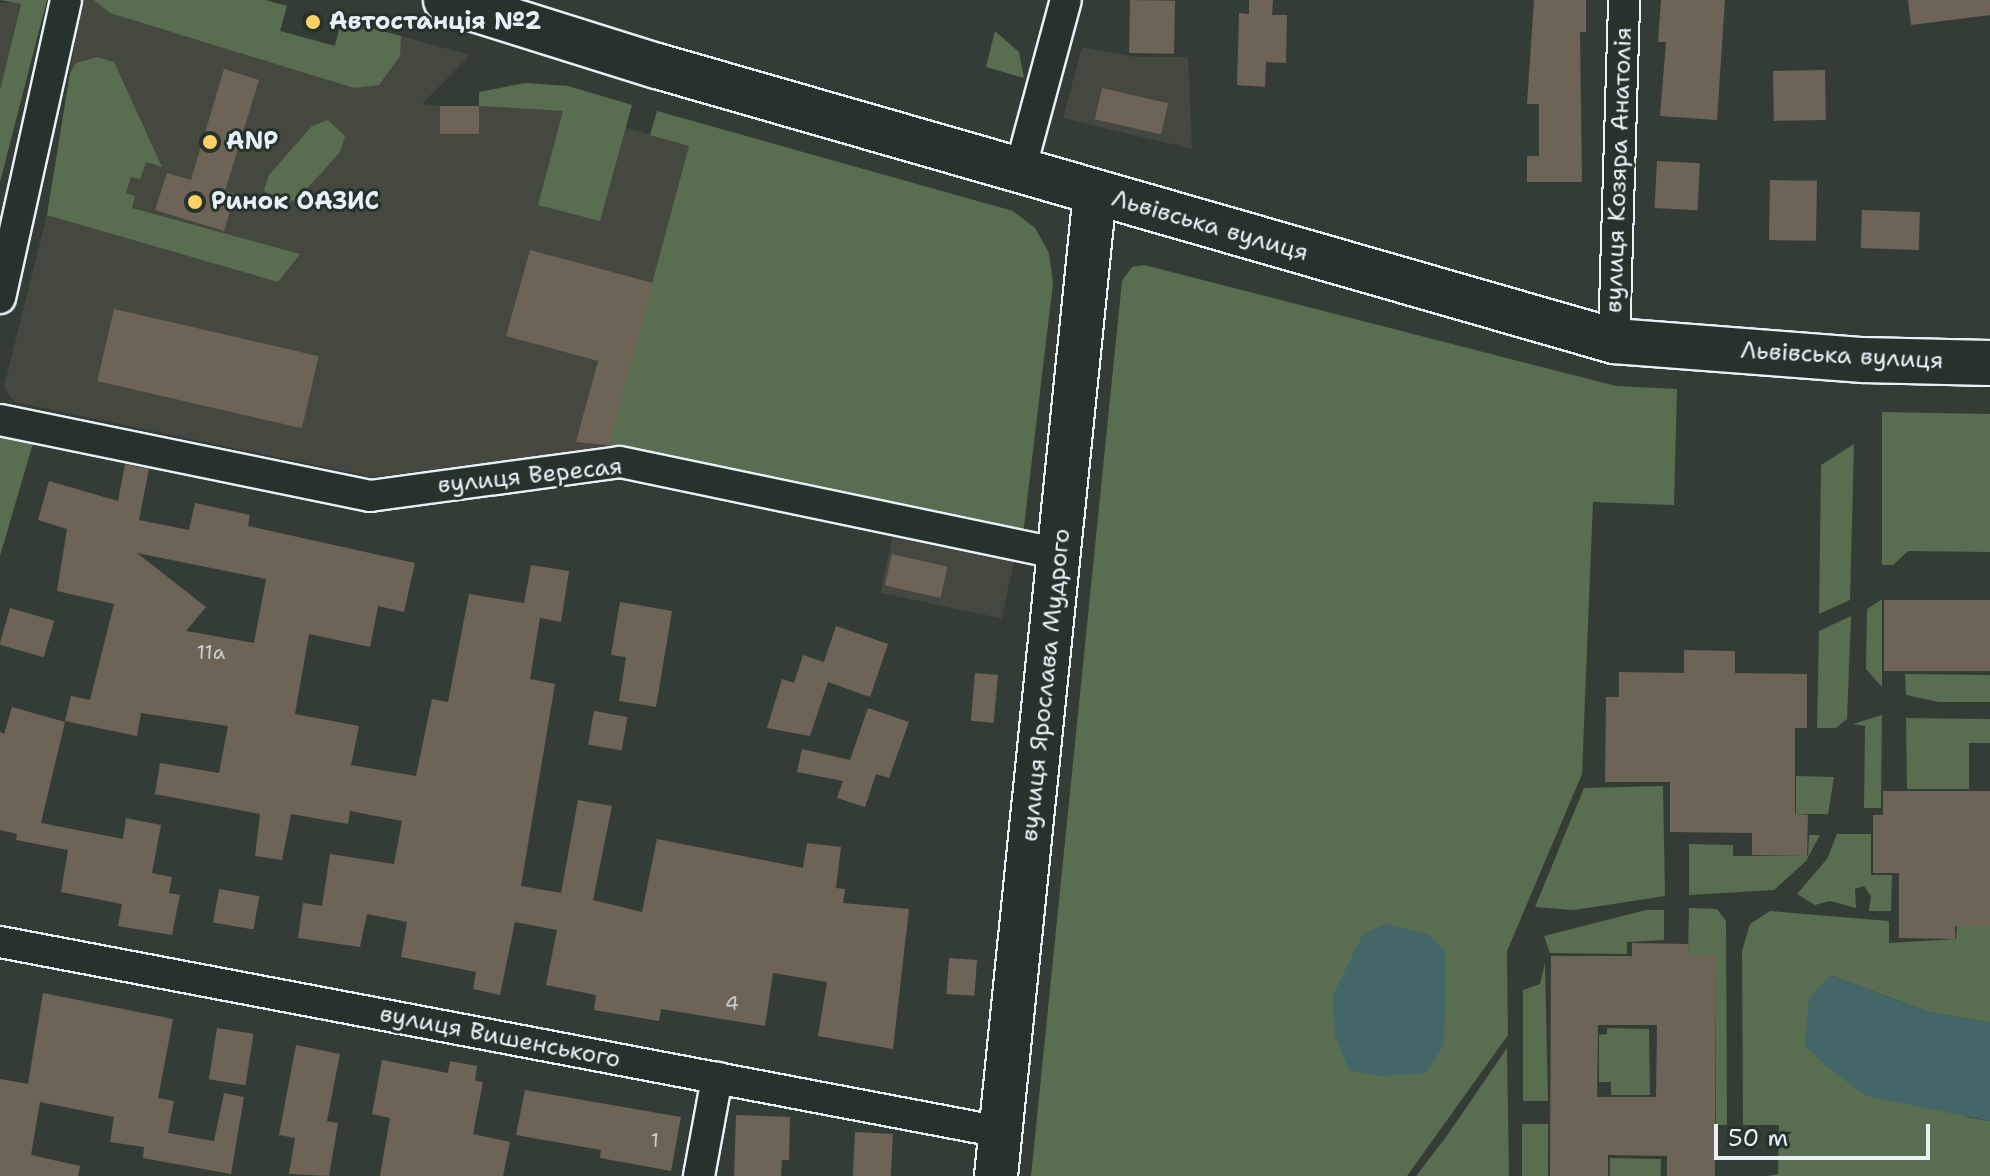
<!DOCTYPE html>
<meta charset="utf-8">
<style>
body{margin:0}
#map{position:relative;width:1990px;height:1176px;overflow:hidden;background:#343d35;font-family:"Shantell Sans",sans-serif}
div>[style]{position:absolute}
.built>*{inset:0;background:#45483f;transform-origin:0 0}
.green>*{inset:0;background:#596d50;transform-origin:0 0}
.water>*{inset:0;background:#436669}
.building>*{inset:0;background:#6e6357;transform-origin:0 0}
.roads{filter:drop-shadow(2px 0 #e8f1f8) drop-shadow(-2px 0 #e8f1f8) drop-shadow(0 2px #e8f1f8) drop-shadow(0 -2px #e8f1f8)}
.minor>*{height:30px;margin:-15px;padding:0 15px;transform-origin:15px;border-radius:15px;background:#26332d}
.secondary>*{height:42px;margin:-21px;padding:0 21px;transform-origin:21px;border-radius:21px;background:#26332d}
.primary>*{height:44px;margin:-22px;padding:0 22px;transform-origin:22px;border-radius:22px;background:#26332d}
.dots>*{width:22px;height:22px;translate:-50% -50%;box-sizing:border-box;border:4px solid #26332d;border-radius:50%}
span{translate:-50% -50%;white-space:nowrap;text-align:center;line-height:1.15;-webkit-text-stroke:6px #26332d;paint-order:stroke}
.number-label{font-size:20px;color:#caced0}
.number-label span{-webkit-text-stroke-width:0}
.poi-label{font-size:24px;color:#e8f1f8;font-weight:700}
.left{translate:0 -50%;text-align:left}
.street-label{font-size:24px;color:#e8f1f8}
.scale{position:absolute;left:1714px;top:1124px;width:216px;height:36px;box-sizing:border-box;border:4px solid #e8f1f8;border-top:0;padding-left:10px;font-size:24px;line-height:28px;white-space:nowrap;color:#e8f1f8;-webkit-text-stroke:6px #26332d;paint-order:stroke}
</style>
<div id="map">
<div class="built">
<div style="clip-path:polygon(82px 0,265px 0,287px 6px,280px 31px,334px 46px,342px 20px,470px 55px,422px 104px,440px 106px,440px 133px,479px 134px,479px 106px,563px 111px,690px 145px,607px 451px,372px 477px,15px 402px,4px 387px,47px 215px)"></div>
<div style="clip-path:polygon(0 3px,21px 3px,0 90px)"></div>
<div style="clip-path:polygon(1082px 47px,1135px 57px,1188px 57px,1192px 149px,1063px 118px)"></div>
<div style="left:893px;top:534px;width:124px;height:60px;rotate:12deg"></div>
</div>
<div class="green">
<div style="clip-path:polygon(0 0,47px 0,0 182px,0 90px,21px 4px)"></div>
<div style="clip-path:polygon(94px 0,265px 0,287px 6px,280px 31px,335px 46px,342px 20px,401px 36px,400px 56px,379px 85px,354px 88px,110px 13px)"></div>
<div style="clip-path:polygon(995px 31px,1019px 52px,1024px 78px,986px 67px)"></div>
<div style="clip-path:polygon(97px 57px,114px 62px,162px 167px,146px 162px,140px 179px,131px 177px,126px 193px,135px 196px,132px 208px,300px 254px,278px 282px,47px 215px,70px 73px,76px 63px)"></div>
<div style="clip-path:polygon(525px 83px,568px 86px,632px 105px,600px 221px,538px 205px,563px 111px,479px 106px,479px 92px)"></div>
<div style="clip-path:polygon(657px 111px,1013px 211px,1035px 228px,1049px 253px,1053px 283px,1023px 535px,607px 451px,689px 146px,650px 135px)"></div>
<div style="clip-path:polygon(328px 120px,345px 136px,340px 152px,297px 200px,274px 204px,264px 190px,269px 175px,312px 126px)"></div>
<div style="clip-path:polygon(1144px 265px,1616px 386px,1677px 389px,1674px 505px,1593px 502px,1582px 774px,1507px 951px,1508px 1035px,1407px 1176px,1031px 1176px,1122px 281px,1132px 267px)"></div>
<div style="clip-path:polygon(1882px 412px,1990px 414px,1990px 552px,1908px 551px,1893px 565px,1882px 565px)"></div>
<div style="clip-path:polygon(13px 434px,34px 440px,0 556px,0 436px)"></div>
<div style="clip-path:polygon(1854px 444px,1850px 600px,1819px 614px,1821px 465px)"></div>
<div style="clip-path:polygon(1882px 599px,1882px 687px,1866px 669px,1867px 609px)"></div>
<div style="clip-path:polygon(1851px 616px,1847px 719px,1836px 728px,1817px 728px,1819px 631px)"></div>
<div style="clip-path:polygon(1905px 674px,1990px 675px,1990px 702px,1939px 702px,1906px 695px)"></div>
<div style="clip-path:polygon(1882px 715px,1881px 808px,1864px 808px,1865px 726px,1853px 724px)"></div>
<div style="clip-path:polygon(1906px 718px,1990px 719px,1990px 743px,1969px 743px,1969px 789px,1907px 789px)"></div>
<div style="clip-path:polygon(1796px 776px,1834px 777px,1828px 814px,1796px 814px)"></div>
<div style="clip-path:polygon(1663px 786px,1665px 896px,1574px 910px,1535px 907px,1584px 788px)"></div>
<div style="clip-path:polygon(1837px 834px,1871px 834px,1871px 875px,1892px 875px,1891px 911px,1869px 911px,1871px 896px,1864px 886px,1855px 889px,1856px 908px,1830px 901px,1815px 905px,1797px 894px,1827px 859px)"></div>
<div style="clip-path:polygon(1809px 835px,1820px 835px,1806px 861px,1774px 890px,1689px 895px,1689px 844px,1733px 845px,1733px 856px,1808px 856px)"></div>
<div style="clip-path:polygon(1689px 908px,1717px 909px,1726px 921px,1727px 1125px,1716px 1125px,1716px 955px,1688px 955px)"></div>
<div style="clip-path:polygon(1646px 910px,1664px 910px,1664px 940px,1627px 942px,1627px 954px,1550px 953px,1544px 936px)"></div>
<div style="clip-path:polygon(1770px 911px,1889px 921px,1889px 943px,1956px 939px,1957px 926px,1990px 926px,1990px 1023px,1929px 1012px,1830px 975px,1967px 1117px,1990px 1121px,1990px 1176px,1767px 1176px,1778px 1174px,1779px 1125px,1743px 1125px,1742px 951px,1750px 924px)"></div>
<div style="clip-path:polygon(1545px 963px,1548px 1101px,1523px 1101px,1523px 990px,1540px 984px)"></div>
<div style="clip-path:polygon(1607px 1028px,1649px 1029px,1650px 1095px,1611px 1095px,1611px 1082px,1599px 1082px,1599px 1035px,1607px 1034px)"></div>
<div style="clip-path:polygon(1507px 1048px,1509px 1176px,1416px 1176px,1446px 1137px)"></div>
<div style="left:1548px;top:1124px;width:52px;height:26px;rotate:90deg"></div>
<div style="left:1610px;top:1158px;width:51px;height:18px;rotate:1deg"></div>
</div>
<div class="water">
<div style="clip-path:polygon(1385px 924px,1428px 934px,1446px 952px,1444px 1045px,1426px 1073px,1379px 1076px,1349px 1070px,1335px 1036px,1333px 995px,1363px 934px)"></div>
<div style="clip-path:polygon(1830px 975px,1929px 1012px,1990px 1023px,1990px 1121px,1866px 1096px,1827px 1067px,1805px 1045px,1809px 998px)"></div>
</div>
<div class="building">
<div style="left:1130px;top:0;width:45px;height:53px;rotate:1deg"></div>
<div style="clip-path:polygon(1249px 0,1273px 0,1272px 15px,1287px 15px,1286px 63px,1266px 62px,1265px 87px,1237px 85px,1239px 13px,1249px 14px)"></div>
<div style="clip-path:polygon(1534px 0,1586px 0,1586px 32px,1580px 32px,1582px 182px,1527px 182px,1527px 156px,1539px 156px,1539px 104px,1527px 104px)"></div>
<div style="clip-path:polygon(1661px 0,1725px 0,1717px 120px,1660px 116px,1666px 42px,1658px 42px)"></div>
<div style="clip-path:polygon(1908px 0,1990px 0,1990px 15px,1911px 25px)"></div>
<div style="clip-path:polygon(224px 69px,259px 80px,225px 191px,235px 194px,224px 231px,155px 210px,167px 173px,191px 180px)"></div>
<div style="left:1825px;top:70px;width:50px;height:52px;rotate:89deg"></div>
<div style="left:1102px;top:88px;width:68px;height:32px;rotate:13deg"></div>
<div style="left:440px;top:106px;width:39px;height:28px"></div>
<div style="left:1657px;top:161px;width:43px;height:47px;rotate:3deg"></div>
<div style="left:1770px;top:180px;width:47px;height:60px;rotate:1deg"></div>
<div style="left:1862px;top:210px;width:58px;height:38px;rotate:2deg"></div>
<div style="clip-path:polygon(530px 250px,653px 283px,609px 445px,576px 442px,598px 361px,506px 336px)"></div>
<div style="left:114px;top:309px;width:210px;height:74px;rotate:13deg"></div>
<div style="clip-path:polygon(evenodd,125px 464px,149px 469px,139px 520px,189px 530px,195px 503px,250px 515px,248px 526px,415px 563px,404px 612px,378px 606px,370px 647px,309px 634px,295px 714px,359px 726px,351px 765px,416px 776px,432px 699px,448px 702px,469px 594px,524px 603px,531px 565px,569px 571px,561px 622px,540px 618px,530px 679px,555px 684px,521px 886px,561px 893px,578px 800px,612px 806px,593px 900px,642px 912px,657px 839px,803px 868px,807px 843px,841px 847px,836px 888px,845px 889px,843px 903px,909px 909px,893px 1049px,818px 1036px,827px 982px,773px 973px,765px 1026px,661px 1009px,659px 1021px,594px 1010px,596px 995px,546px 985px,557px 930px,515px 922px,500px 995px,473px 989px,476px 972px,401px 957px,407px 922px,367px 914px,360px 947px,298px 938px,303px 903px,322px 906px,330px 854px,394px 864px,402px 821px,350px 811px,348px 824px,291px 814px,282px 860px,255px 856px,260px 814px,155px 794px,160px 763px,219px 773px,228px 726px,141px 713px,137px 736px,65px 721px,71px 696px,90px 700px,114px 604px,57px 591px,67px 529px,38px 520px,49px 481px,118px 501px,125px 464px,137px 553px,266px 579px,254px 643px,186px 631px,206px 607px,137px 553px)"></div>
<div style="left:892px;top:554px;width:57px;height:32px;rotate:13deg"></div>
<div style="left:1884px;top:600px;width:106px;height:71px"></div>
<div style="clip-path:polygon(620px 602px,672px 611px,656px 707px,619px 701px,626px 657px,611px 655px)"></div>
<div style="left:10px;top:608px;width:46px;height:38px;rotate:16deg"></div>
<div style="clip-path:polygon(836px 626px,888px 644px,870px 697px,828px 682px,810px 736px,767px 728px,782px 679px,794px 683px,803px 655px,824px 662px)"></div>
<div style="clip-path:polygon(1684px 650px,1735px 651px,1735px 673px,1807px 674px,1807px 728px,1795px 728px,1795px 814px,1808px 815px,1807px 856px,1752px 855px,1752px 833px,1670px 832px,1670px 782px,1605px 782px,1606px 697px,1619px 697px,1619px 672px,1684px 673px)"></div>
<div style="left:975px;top:673px;width:23px;height:48px;rotate:5deg"></div>
<div style="clip-path:polygon(12px 707px,65px 722px,41px 823px,123px 839px,126px 818px,161px 825px,152px 873px,172px 877px,169px 893px,180px 895px,172px 935px,118px 926px,122px 904px,61px 892px,68px 850px,16px 840px,17px 834px,0 830px,0 732px,4px 734px)"></div>
<div style="clip-path:polygon(868px 708px,909px 722px,889px 778px,876px 774px,865px 807px,837px 798px,843px 781px,797px 772px,802px 749px,850px 760px)"></div>
<div style="left:594px;top:711px;width:34px;height:34px;rotate:10deg"></div>
<div style="clip-path:polygon(1883px 791px,1990px 791px,1990px 926px,1955px 926px,1955px 939px,1899px 938px,1899px 873px,1873px 873px,1873px 815px,1883px 815px)"></div>
<div style="left:219px;top:889px;width:41px;height:34px;rotate:10deg"></div>
<div style="clip-path:polygon(evenodd,1632px 943px,1688px 944px,1688px 955px,1716px 955px,1715px 1176px,1667px 1176px,1667px 1156px,1608px 1155px,1608px 1176px,1550px 1176px,1551px 956px,1632px 956px,1632px 943px,1598px 1025px,1657px 1025px,1656px 1097px,1597px 1097px,1598px 1025px)"></div>
<div style="left:949px;top:958px;width:28px;height:36px;rotate:4deg"></div>
<div style="clip-path:polygon(43px 993px,173px 1019px,158px 1098px,174px 1101px,168px 1133px,214px 1141px,224px 1093px,244px 1097px,231px 1174px,143px 1158px,144px 1147px,110px 1142px,114px 1117px,40px 1102px,31px 1155px,80px 1166px,78px 1176px,0 1176px,0 1079px,28px 1084px)"></div>
<div style="left:217px;top:1028px;width:37px;height:52px;rotate:9deg"></div>
<div style="clip-path:polygon(296px 1045px,340px 1054px,327px 1121px,338px 1123px,329px 1176px,289px 1174px,295px 1138px,279px 1135px)"></div>
<div style="clip-path:polygon(382px 1060px,448px 1073px,450px 1061px,477px 1066px,475px 1081px,483px 1082px,473px 1134px,510px 1142px,503px 1176px,380px 1176px,390px 1118px,372px 1114px)"></div>
<div style="clip-path:polygon(525px 1090px,681px 1117px,671px 1171px,600px 1158px,601px 1150px,516px 1135px)"></div>
<div style="clip-path:polygon(736px 1115px,790px 1117px,789px 1160px,782px 1160px,781px 1176px,734px 1176px)"></div>
<div style="left:855px;top:1132px;width:38px;height:44px;rotate:3deg"></div>
</div>
<div class="roads">
<div class="minor">
<div style="left:1020px;top:170px;width:176px;rotate:-74.9deg"></div>
<div style="left:0;top:298px;width:305px;rotate:-77.5deg"></div>
<div style="left:1614px;top:341px;width:341px;rotate:-88.3deg"></div>
<div style="left:0;top:420px;width:378px;rotate:11.6deg"></div>
<div style="left:370px;top:496px;width:252px;rotate:-7.7deg"></div>
<div style="left:620px;top:462px;width:449px;rotate:11.8deg"></div>
<div style="left:0;top:942px;width:1019px;rotate:10.75deg"></div>
<div style="left:699px;top:1176px;width:100px;rotate:-79.6deg"></div>
</div>
<div class="secondary">
<div style="left:996px;top:1176px;width:988px;rotate:-84.25deg"></div>
</div>
<div class="primary">
<div style="left:446px;top:0;width:221px;rotate:17.4deg"></div>
<div style="left:657px;top:66px;width:996px;rotate:16.03deg"></div>
<div style="left:1614px;top:341px;width:250px;rotate:4.4deg"></div>
<div style="left:1863px;top:360px;width:127px;rotate:1.4deg"></div>
</div>
</div>
<div class="dots">
<div style="left:313px;top:22px;background:#ffd166"></div>
<div style="left:210px;top:142px;background:#ffd166"></div>
<div style="left:195px;top:202px;background:#ffd166"></div>
</div>
<div class="number-label">
<span style="left:211px;top:652px">11а</span>
<span style="left:732px;top:1003px">4</span>
<span style="left:655px;top:1140px">1</span>
</div>
<div class="poi-label">
<span class="left" style="left:329px;top:22px">Автостанція №2</span>
<span class="left" style="left:226px;top:142px">ANP</span>
<span class="left" style="left:211px;top:202px">Ринок ОАЗИС</span>
</div>
<div class="street-label">
<span style="left:1619px;top:170px;rotate:-88deg">вулиця Козяра Анатолія</span>
<span style="left:1210px;top:226px;rotate:16deg">Львівська вулиця</span>
<span style="left:1842px;top:356px;rotate:3deg">Львівська вулиця</span>
<span style="left:530px;top:476px;rotate:-6deg">вулиця Вересая</span>
<span style="left:1046px;top:685px;rotate:-84deg">вулиця Ярослава Мудрого</span>
<span style="left:500px;top:1037px;rotate:11deg">вулиця Вишенського</span>
</div>
<div class="scale">50 m</div>
</div>
